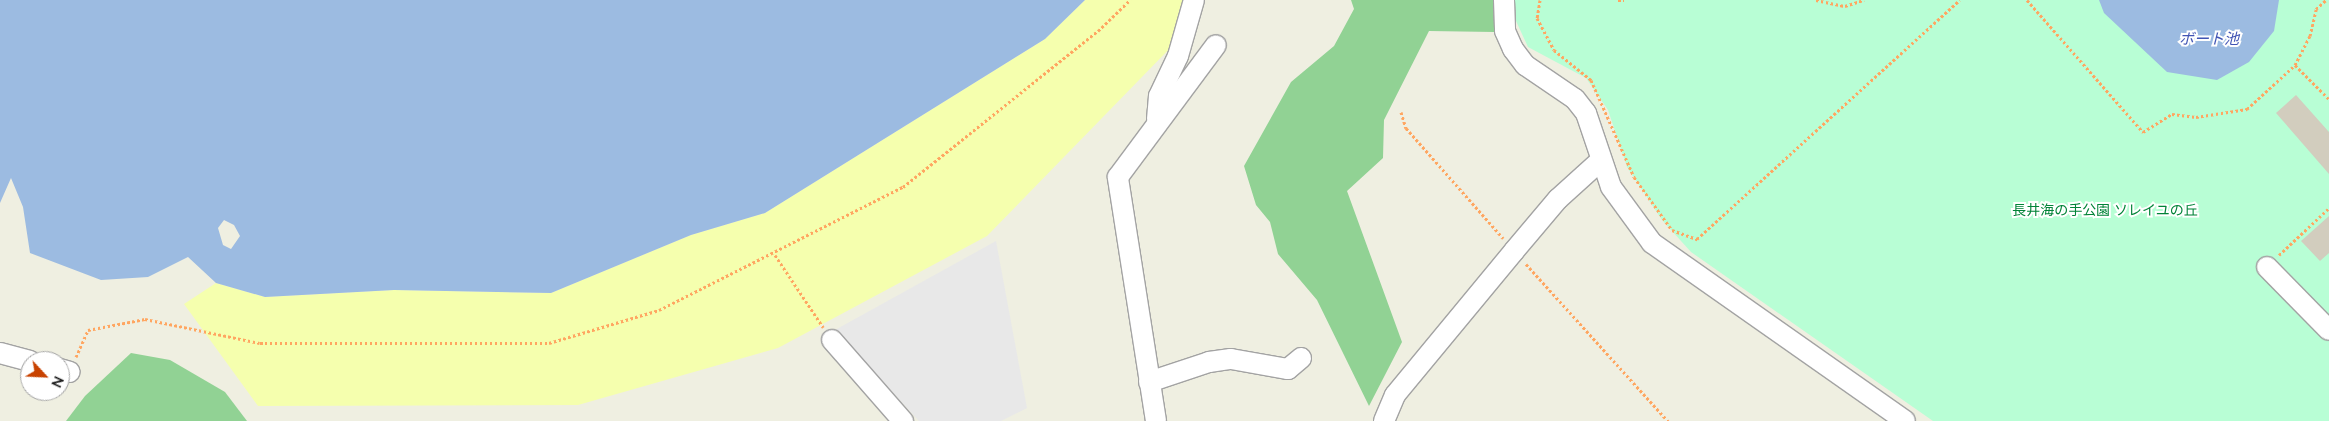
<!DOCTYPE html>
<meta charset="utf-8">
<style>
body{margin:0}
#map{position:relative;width:2329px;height:421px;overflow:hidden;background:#efefe1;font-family:Mulish,"Noto Sans JP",sans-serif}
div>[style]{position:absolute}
.forest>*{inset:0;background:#91d294}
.sand>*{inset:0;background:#f5ffae}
.park>*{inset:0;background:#b8fed5}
.parking>*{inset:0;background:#e8e8e8}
.water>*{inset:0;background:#9cbbe1}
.building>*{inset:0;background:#d2cdbe}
.path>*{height:3px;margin-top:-1.5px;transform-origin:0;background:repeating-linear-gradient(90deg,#ffa661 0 2.5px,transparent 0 5px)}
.roads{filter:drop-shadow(1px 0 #a3a3a3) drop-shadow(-1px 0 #a3a3a3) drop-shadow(0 1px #a3a3a3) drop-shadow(0 -1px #a3a3a3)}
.minor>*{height:20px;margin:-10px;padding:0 10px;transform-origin:10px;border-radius:10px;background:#fff}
span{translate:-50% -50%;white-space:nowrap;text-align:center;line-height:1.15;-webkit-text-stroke:4px #fff;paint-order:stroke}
.park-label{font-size:14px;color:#018337}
.water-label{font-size:15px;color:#4154b4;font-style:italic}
.north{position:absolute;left:20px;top:351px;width:50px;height:50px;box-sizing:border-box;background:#fff;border:1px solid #a4a4a4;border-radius:50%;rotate:115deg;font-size:14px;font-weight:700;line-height:20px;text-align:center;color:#1c1c1c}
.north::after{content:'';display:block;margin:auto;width:18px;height:22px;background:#c84200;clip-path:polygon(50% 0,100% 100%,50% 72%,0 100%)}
</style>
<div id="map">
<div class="forest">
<div style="clip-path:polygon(1351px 0,1494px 0,1494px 32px,1429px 31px,1384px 120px,1383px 158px,1347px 191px,1402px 342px,1369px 406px,1317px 300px,1278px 254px,1270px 222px,1256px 205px,1244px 166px,1291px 82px,1334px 46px,1354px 9px)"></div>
<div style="clip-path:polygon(131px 353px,170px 360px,225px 392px,247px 421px,66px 421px,85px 396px)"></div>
</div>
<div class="sand">
<div style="clip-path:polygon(1085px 0,1189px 0,1178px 40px,987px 236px,778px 348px,578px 405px,258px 406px,184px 304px,216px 283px,265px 297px,394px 290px,551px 293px,691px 235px,765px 213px,1045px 39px)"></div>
</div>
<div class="park">
<div style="clip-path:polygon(1514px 0,2329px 0,2329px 421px,1933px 421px,1691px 252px,1662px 220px,1627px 167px,1608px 110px,1586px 78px,1528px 47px,1511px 10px)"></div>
</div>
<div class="parking">
<div style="clip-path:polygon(996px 241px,1027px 408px,1001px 421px,919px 421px,835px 330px)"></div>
</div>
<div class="water">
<div style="clip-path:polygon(evenodd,0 0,1085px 0,1045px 39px,765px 213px,691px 235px,551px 293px,394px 290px,265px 297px,216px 283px,188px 257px,148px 277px,101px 280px,30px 253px,23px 207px,11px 178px,0 203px,0 0,224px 220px,234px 225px,240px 236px,231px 249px,223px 245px,218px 228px,224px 220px)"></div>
<div style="clip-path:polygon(2099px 0,2279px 0,2274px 31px,2249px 62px,2217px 80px,2167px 72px,2104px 13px)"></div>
</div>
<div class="building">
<div style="clip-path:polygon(2296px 95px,2329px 132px,2329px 174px,2276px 113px)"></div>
<div style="clip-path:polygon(2329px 216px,2329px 253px,2320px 261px,2301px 241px)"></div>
</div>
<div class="path">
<div style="left:1540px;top:0;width:18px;rotate:99deg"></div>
<div style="left:1537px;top:18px;width:36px;rotate:62deg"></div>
<div style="left:1554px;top:50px;width:48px;rotate:39deg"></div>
<div style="left:1591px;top:80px;width:106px;rotate:66.1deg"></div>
<div style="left:1634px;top:177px;width:65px;rotate:54.4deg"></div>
<div style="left:1672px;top:230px;width:27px;rotate:20deg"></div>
<div style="left:1697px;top:239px;width:355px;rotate:-42.3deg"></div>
<div style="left:1618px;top:0;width:6px"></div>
<div style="left:1816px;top:0;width:30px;rotate:12deg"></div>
<div style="left:1845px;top:6px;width:20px;rotate:-18deg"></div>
<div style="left:2027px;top:0;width:176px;rotate:48.7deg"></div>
<div style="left:2143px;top:132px;width:34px;rotate:-32deg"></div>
<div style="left:2172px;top:114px;width:24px;rotate:7deg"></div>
<div style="left:2196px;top:117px;width:52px;rotate:-8.9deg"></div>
<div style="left:2247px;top:109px;width:65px;rotate:-42.5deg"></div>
<div style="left:2295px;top:65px;width:33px;rotate:-63deg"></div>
<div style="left:2310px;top:36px;width:28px;rotate:-77deg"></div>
<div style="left:2316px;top:9px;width:13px;rotate:-42deg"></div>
<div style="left:2295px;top:65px;width:48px;rotate:45deg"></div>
<div style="left:1401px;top:112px;width:17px;rotate:73deg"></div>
<div style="left:1406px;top:128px;width:147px;rotate:48.6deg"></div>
<div style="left:775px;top:255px;width:87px;rotate:56.3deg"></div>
<div style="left:2279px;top:255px;width:69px;rotate:-43.2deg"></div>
<div style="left:1526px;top:264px;width:212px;rotate:47.9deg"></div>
<div style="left:76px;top:357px;width:30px;rotate:-66deg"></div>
<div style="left:88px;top:330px;width:58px;rotate:-10.9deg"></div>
<div style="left:145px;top:319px;width:117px;rotate:11.8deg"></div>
<div style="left:260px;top:343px;width:289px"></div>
<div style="left:549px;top:343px;width:115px;rotate:-16.7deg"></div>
<div style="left:659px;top:310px;width:273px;rotate:-26.8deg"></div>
<div style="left:903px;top:187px;width:250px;rotate:-38.7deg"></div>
<div style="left:1098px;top:31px;width:45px;rotate:-44.1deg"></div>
</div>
<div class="roads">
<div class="minor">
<div style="left:1504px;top:0;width:31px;rotate:88deg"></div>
<div style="left:1505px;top:31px;width:20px;rotate:66deg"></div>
<div style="left:1513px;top:49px;width:20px;rotate:53deg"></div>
<div style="left:1525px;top:65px;width:60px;rotate:34.2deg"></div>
<div style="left:1575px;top:99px;width:18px;rotate:52deg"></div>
<div style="left:1586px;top:113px;width:78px;rotate:71.3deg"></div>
<div style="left:1611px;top:187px;width:69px;rotate:53.8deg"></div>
<div style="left:1652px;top:243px;width:309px;rotate:35.1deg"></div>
<div style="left:1157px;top:119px;width:23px;rotate:-85deg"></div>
<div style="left:1159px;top:96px;width:44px;rotate:-64.6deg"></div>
<div style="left:1178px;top:56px;width:58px;rotate:-74.1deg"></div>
<div style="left:2267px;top:267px;width:88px;rotate:45.5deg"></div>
<div style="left:832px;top:340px;width:108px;rotate:48.8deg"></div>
<div style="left:0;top:353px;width:31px;rotate:15deg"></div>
<div style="left:60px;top:369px;width:10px;rotate:17deg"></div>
<div style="left:1149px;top:382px;width:63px;rotate:-18.4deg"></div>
<div style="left:1209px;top:362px;width:22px;rotate:-8deg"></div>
<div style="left:1231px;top:359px;width:58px;rotate:10deg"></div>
<div style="left:1288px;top:369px;width:17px;rotate:-40deg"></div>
<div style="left:1156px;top:421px;width:247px;rotate:-98.9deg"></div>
<div style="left:1118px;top:177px;width:164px;rotate:-53.4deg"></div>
<div style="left:1384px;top:421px;width:28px;rotate:-67deg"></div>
<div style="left:1395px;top:395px;width:187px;rotate:-50.4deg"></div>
<div style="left:1514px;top:251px;width:68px;rotate:-49.8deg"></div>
<div style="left:1558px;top:199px;width:57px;rotate:-42.1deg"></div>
</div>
</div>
<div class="park-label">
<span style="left:2105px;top:210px">長井海の手公園 ソレイユの丘</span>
</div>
<div class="water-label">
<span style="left:2209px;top:39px">ボート池</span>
</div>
<div class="north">N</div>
</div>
